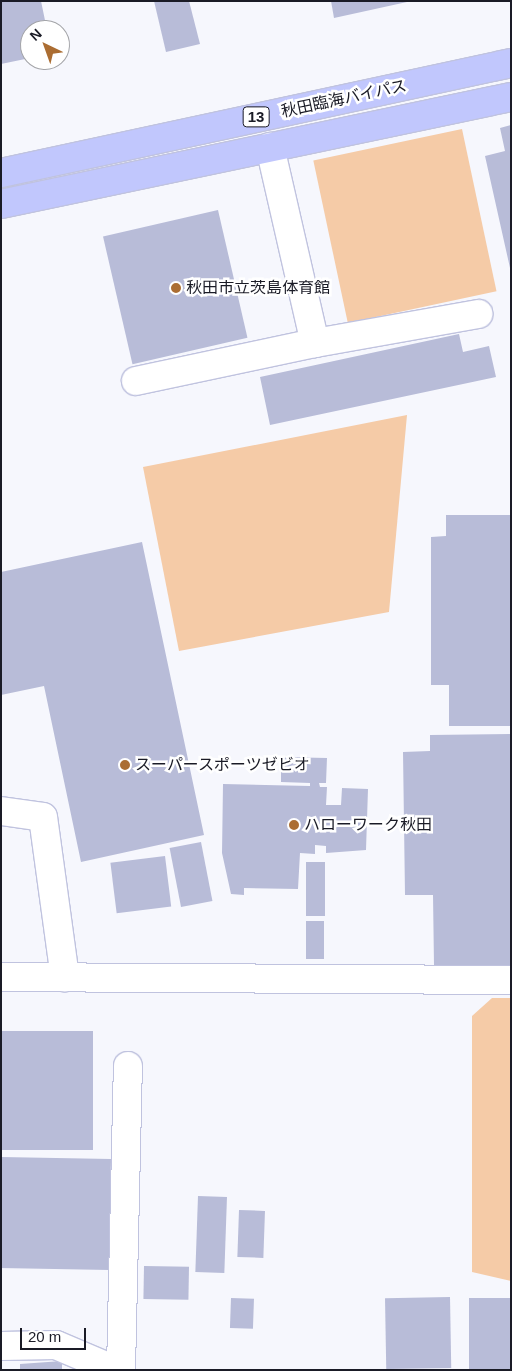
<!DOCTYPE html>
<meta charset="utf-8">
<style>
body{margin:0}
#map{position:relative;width:512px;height:1371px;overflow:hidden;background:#f6f7fd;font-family:Arial,"Noto Sans JP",sans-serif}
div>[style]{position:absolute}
.green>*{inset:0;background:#f5cba7;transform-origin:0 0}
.building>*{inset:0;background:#b8bcd8;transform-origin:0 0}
.roads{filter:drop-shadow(1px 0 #c0c3df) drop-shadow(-1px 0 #c0c3df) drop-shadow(0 1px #c0c3df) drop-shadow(0 -1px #c0c3df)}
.minor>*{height:28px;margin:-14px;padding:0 14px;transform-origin:14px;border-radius:14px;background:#fff}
.highway>*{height:28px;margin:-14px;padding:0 14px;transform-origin:14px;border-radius:14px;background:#c1c7fd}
.dots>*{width:14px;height:14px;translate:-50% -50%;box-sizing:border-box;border:2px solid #fff;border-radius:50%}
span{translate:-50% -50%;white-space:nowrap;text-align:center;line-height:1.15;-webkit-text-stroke:5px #fff;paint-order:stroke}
.shield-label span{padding:1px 4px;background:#fff;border:1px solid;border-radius:4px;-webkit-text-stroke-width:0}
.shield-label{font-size:15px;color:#1a1b26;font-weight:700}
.street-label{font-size:16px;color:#1a1b26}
.poi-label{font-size:16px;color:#1a1b26}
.left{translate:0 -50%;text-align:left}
.frame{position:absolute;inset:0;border:2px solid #1a1b26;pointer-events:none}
.north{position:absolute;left:20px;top:20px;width:50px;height:50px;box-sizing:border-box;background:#fff;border:1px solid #a3a4a8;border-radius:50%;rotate:318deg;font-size:14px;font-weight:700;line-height:20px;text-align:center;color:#1a1b26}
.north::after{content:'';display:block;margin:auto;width:18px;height:22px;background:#ab6d32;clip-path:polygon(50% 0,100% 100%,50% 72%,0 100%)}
.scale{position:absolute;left:20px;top:1328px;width:66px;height:22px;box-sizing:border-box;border:2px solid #1a1b26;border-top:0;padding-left:6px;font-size:15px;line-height:18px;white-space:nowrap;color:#1a1b26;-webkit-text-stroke:4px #fff;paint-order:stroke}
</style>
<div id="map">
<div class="green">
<div style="left:462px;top:129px;width:166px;height:152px;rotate:78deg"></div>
<div style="clip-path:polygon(407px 415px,389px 612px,179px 651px,143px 467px)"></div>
<div style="clip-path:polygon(492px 998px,511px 998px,511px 1281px,472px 1272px,472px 1016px)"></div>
</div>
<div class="building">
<div style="clip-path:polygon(1px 1px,41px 1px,47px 30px,30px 30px,30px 58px,1px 64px)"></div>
<div style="clip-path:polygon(154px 1px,189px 1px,200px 44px,166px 52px)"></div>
<div style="clip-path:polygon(331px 1px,407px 1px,407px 2px,334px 18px)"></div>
<div style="clip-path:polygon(511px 125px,511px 268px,510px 268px,485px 156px,505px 151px,500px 128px)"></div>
<div style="left:218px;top:210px;width:131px;height:118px;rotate:77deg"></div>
<div style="clip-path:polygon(459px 334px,463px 352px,489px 346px,496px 377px,270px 425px,260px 377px)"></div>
<div style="clip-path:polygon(446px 515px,511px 515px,511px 726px,449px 726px,449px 685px,431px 685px,431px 537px,446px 536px)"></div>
<div style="clip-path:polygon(142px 542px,204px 835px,81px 862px,44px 686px,1px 695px,1px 572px)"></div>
<div style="clip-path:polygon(511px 734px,511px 965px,434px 966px,433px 895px,405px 895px,403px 752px,430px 751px,430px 735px)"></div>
<div style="clip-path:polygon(281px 757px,327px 758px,326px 783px,319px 783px,320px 787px,327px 787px,326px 805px,341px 805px,342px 788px,368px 789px,366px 850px,326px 853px,326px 846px,315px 845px,315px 854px,300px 853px,298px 889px,244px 888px,244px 895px,231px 894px,222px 853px,223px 784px,310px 786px,310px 783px,281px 782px)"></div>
<div style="left:201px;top:842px;width:60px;height:32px;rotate:79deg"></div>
<div style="left:165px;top:856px;width:51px;height:55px;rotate:83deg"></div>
<div style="left:306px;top:862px;width:19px;height:54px"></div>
<div style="left:306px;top:921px;width:18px;height:38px"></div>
<div style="left:1px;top:1031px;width:92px;height:119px"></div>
<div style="left:1px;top:1157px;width:110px;height:111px;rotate:1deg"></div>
<div style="left:198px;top:1196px;width:29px;height:76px;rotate:2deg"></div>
<div style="left:239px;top:1210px;width:26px;height:47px;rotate:2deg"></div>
<div style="left:144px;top:1266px;width:45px;height:33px;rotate:1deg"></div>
<div style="left:450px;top:1297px;width:71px;height:65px;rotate:89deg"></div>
<div style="left:231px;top:1298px;width:23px;height:30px;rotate:2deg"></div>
<div style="left:511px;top:1298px;width:72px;height:42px;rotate:90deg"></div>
<div style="clip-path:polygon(62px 1361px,62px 1370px,20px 1370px,20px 1364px)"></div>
</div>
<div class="roads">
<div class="minor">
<div style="left:270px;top:147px;width:201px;rotate:77.1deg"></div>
<div style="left:315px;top:343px;width:166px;rotate:-10.1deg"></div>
<div style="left:136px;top:381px;width:183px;rotate:-12deg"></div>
<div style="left:1px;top:811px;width:42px;rotate:8.1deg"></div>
<div style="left:43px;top:817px;width:162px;rotate:82.2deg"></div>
<div style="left:1px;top:977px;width:510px;rotate:0.34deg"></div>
<div style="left:1px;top:1346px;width:55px;rotate:-1deg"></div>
<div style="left:56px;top:1345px;width:64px;rotate:23deg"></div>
<div style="left:121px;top:1370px;width:304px;rotate:-88.7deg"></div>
</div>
<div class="highway">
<div style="left:1px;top:173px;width:522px;rotate:-12.17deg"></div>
<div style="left:1px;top:204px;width:521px;rotate:-11.85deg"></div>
</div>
</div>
<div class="dots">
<div style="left:176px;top:288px;background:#ab6d32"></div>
<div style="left:125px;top:765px;background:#ab6d32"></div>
<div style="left:294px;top:825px;background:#ab6d32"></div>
</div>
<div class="shield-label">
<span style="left:256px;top:117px">13</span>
</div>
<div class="street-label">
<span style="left:344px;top:99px;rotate:-12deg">秋田臨海バイパス</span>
</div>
<div class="poi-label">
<span class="left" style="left:186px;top:288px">秋田市立茨島体育館</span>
<span class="left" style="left:135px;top:765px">スーパースポーツゼビオ</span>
<span class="left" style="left:304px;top:825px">ハローワーク秋田</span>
</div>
<div class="frame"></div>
<div class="north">N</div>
<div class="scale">20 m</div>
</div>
